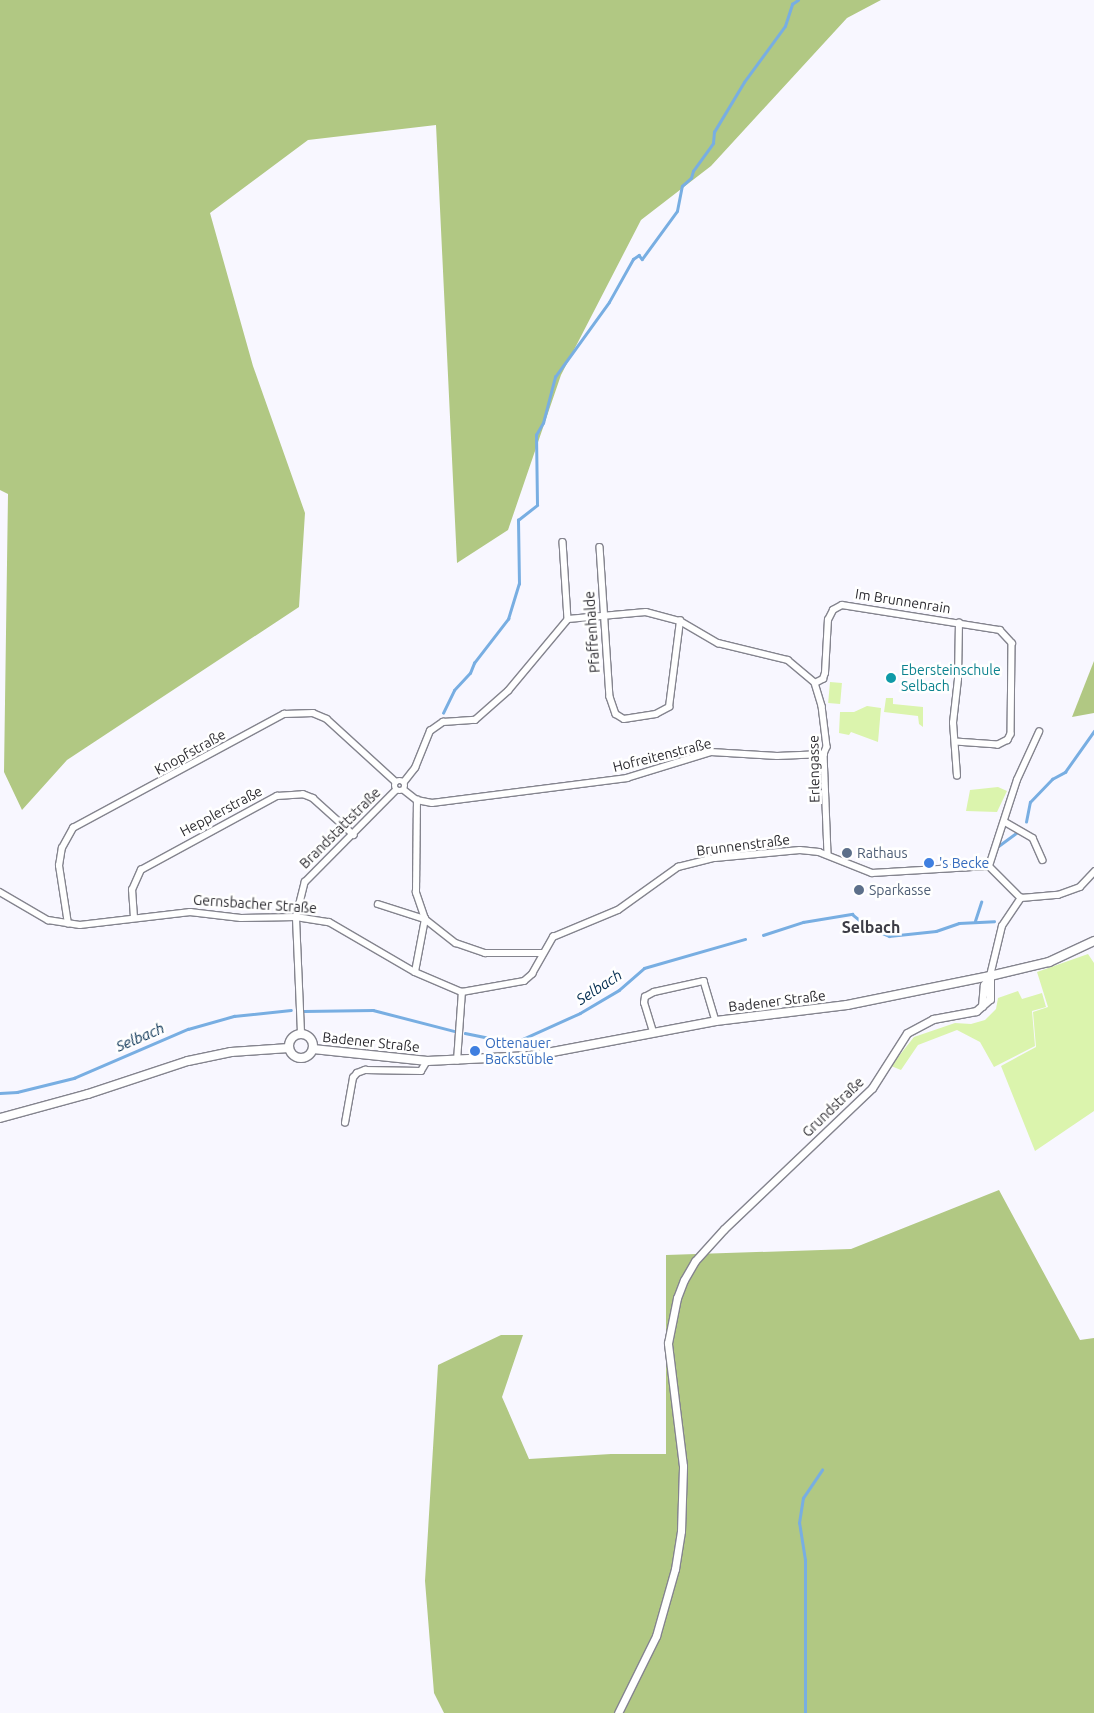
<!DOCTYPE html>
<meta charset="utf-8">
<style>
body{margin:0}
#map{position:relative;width:1094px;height:1713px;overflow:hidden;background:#f8f7ff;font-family:Ubuntu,sans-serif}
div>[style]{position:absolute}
.green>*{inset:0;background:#dbf4ad;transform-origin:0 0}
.forest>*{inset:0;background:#b1c883}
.stream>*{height:2.5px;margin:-1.25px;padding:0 1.25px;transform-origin:1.25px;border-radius:1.25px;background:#78aee2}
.roads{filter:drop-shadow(1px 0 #84848e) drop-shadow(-1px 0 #84848e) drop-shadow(0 1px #84848e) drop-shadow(0 -1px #84848e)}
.minor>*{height:5.5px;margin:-2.75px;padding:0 2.75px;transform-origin:2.75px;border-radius:2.75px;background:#fff}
.minor>.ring{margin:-2.75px;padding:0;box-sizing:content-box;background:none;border:5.5px solid #fff;border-radius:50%}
.tertiary>*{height:7px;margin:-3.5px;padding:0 3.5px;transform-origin:3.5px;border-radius:3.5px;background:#fff}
.secondary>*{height:8px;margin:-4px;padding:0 4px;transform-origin:4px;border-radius:4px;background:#fff}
.secondary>.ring{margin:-4px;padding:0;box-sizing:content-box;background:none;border:8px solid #fff;border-radius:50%}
.dots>*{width:14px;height:14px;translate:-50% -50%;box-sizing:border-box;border:2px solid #fff;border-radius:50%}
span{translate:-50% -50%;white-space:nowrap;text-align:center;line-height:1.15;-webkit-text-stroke:5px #fff;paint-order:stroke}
.street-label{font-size:14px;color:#2c2b30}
.culture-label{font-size:14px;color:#0d838f}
.left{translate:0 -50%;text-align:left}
.service-label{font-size:14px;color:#4e5e75}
.shop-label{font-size:14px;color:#366cbe}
.water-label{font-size:15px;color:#032d4f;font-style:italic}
.quarter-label{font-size:16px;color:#3d3d46;font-weight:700}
</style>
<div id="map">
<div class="green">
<div style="left:830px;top:682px;width:12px;height:21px;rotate:5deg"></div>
<div style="clip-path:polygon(886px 698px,893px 698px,893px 704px,923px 707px,923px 727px,919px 724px,918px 716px,884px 712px)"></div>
<div style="clip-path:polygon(867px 706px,881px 708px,878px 742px,851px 732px,849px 735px,839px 733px,840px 712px,854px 712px)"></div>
<div style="clip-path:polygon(998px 787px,1007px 791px,997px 812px,966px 811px,970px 790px)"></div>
<div style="clip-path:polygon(1088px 954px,1094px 963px,1094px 1111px,1035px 1151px,1001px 1066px,1036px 1047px,1033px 1012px,1048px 1007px,1037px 972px)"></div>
<div style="clip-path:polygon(1018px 991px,1022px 999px,1042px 993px,1046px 1007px,1032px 1011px,1035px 1046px,994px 1067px,980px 1042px,957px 1030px,918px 1045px,901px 1070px,891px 1066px,914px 1037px,955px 1023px,971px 1024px,985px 1020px,996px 1009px,998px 998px)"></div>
</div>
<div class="forest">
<div style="clip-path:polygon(0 0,881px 0,847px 18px,711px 166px,641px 220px,561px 375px,508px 530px,457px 563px,436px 125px,308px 140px,210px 213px,253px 366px,305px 513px,299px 607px,67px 760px,22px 810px,4px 772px,8px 494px,0 490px)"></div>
<div style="clip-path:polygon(1094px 661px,1094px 713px,1072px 717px)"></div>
<div style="clip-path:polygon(999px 1190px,1080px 1340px,1094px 1338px,1094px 1713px,444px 1713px,434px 1693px,425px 1581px,438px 1365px,501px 1335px,523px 1335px,502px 1397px,529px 1459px,611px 1454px,666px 1454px,666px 1255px,851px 1249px)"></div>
</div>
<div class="stream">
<div style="left:443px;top:713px;width:25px;rotate:-64deg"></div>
<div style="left:454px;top:690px;width:23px;rotate:-47deg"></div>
<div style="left:470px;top:673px;width:11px;rotate:-68deg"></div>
<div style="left:474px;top:663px;width:56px;rotate:-52.3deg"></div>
<div style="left:508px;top:619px;width:37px;rotate:-73deg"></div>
<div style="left:519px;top:584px;width:64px;rotate:-90.9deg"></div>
<div style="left:518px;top:520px;width:24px;rotate:-38deg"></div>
<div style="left:537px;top:505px;width:70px;rotate:-90.8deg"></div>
<div style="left:536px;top:435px;width:14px;rotate:-60deg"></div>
<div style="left:543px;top:423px;width:48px;rotate:-75.4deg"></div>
<div style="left:555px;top:377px;width:92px;rotate:-54.2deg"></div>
<div style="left:609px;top:302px;width:49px;rotate:-60.8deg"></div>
<div style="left:633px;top:259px;width:7px;rotate:-34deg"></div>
<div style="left:639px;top:255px;width:5px;rotate:53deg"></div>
<div style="left:642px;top:259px;width:59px;rotate:-53.9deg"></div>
<div style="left:677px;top:211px;width:25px;rotate:-79deg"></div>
<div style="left:682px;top:186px;width:12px;rotate:-42deg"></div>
<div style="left:691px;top:178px;width:7px;rotate:-74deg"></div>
<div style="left:693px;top:171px;width:34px;rotate:-54deg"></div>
<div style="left:713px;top:143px;width:11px;rotate:-85deg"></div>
<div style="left:714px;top:132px;width:58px;rotate:-59deg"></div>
<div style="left:744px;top:82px;width:69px;rotate:-53.8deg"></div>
<div style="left:785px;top:26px;width:23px;rotate:-72deg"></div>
<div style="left:792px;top:4px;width:7px;rotate:-34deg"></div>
<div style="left:1026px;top:822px;width:20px;rotate:-79deg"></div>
<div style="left:1030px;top:802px;width:32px;rotate:-46deg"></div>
<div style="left:1052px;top:779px;width:15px;rotate:-28deg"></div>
<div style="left:1065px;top:772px;width:50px;rotate:-54.7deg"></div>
<div style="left:997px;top:847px;width:24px;rotate:-36deg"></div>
<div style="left:975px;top:921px;width:20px;rotate:-72deg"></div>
<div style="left:763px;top:935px;width:42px;rotate:-18deg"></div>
<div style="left:803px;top:922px;width:50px;rotate:-9.3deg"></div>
<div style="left:852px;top:914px;width:21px;rotate:39deg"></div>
<div style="left:868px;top:927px;width:23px;rotate:23deg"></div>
<div style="left:889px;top:936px;width:47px;rotate:-6.1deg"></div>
<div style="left:936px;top:931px;width:24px;rotate:-19deg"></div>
<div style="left:959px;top:923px;width:35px;rotate:-3deg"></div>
<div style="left:304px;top:1011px;width:69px;rotate:-0.8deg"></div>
<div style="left:373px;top:1010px;width:84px;rotate:14.5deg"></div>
<div style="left:465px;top:1033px;width:50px;rotate:11.5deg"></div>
<div style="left:514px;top:1043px;width:72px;rotate:-24.4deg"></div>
<div style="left:580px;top:1013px;width:45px;rotate:-30.5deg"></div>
<div style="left:619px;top:990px;width:33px;rotate:-41deg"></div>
<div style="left:644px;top:968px;width:105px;rotate:-16deg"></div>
<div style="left:0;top:1093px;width:17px;rotate:-3deg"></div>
<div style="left:17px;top:1092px;width:59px;rotate:-13.8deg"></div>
<div style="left:74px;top:1078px;width:124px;rotate:-23.3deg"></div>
<div style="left:188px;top:1029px;width:48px;rotate:-15.8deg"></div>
<div style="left:234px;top:1016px;width:57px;rotate:-6deg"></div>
<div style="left:805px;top:1713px;width:153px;rotate:-90deg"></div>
<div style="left:805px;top:1560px;width:37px;rotate:-99deg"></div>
<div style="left:799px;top:1523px;width:25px;rotate:-81deg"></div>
<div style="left:803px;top:1498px;width:34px;rotate:-56deg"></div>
</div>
<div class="roads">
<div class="minor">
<div style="left:563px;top:542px;width:77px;rotate:86.3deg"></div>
<div style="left:600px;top:547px;width:150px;rotate:86.2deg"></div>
<div style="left:610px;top:697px;width:18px;rotate:71deg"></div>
<div style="left:616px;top:714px;width:9px;rotate:32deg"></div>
<div style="left:624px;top:719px;width:32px;rotate:-9deg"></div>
<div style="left:656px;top:714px;width:15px;rotate:-28deg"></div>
<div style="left:669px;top:707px;width:87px;rotate:-82.7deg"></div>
<div style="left:815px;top:683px;width:9px;rotate:-27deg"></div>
<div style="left:823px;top:679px;width:6px;rotate:-72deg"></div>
<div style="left:825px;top:673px;width:53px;rotate:-86.8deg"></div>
<div style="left:828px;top:620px;width:11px;rotate:-63deg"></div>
<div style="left:833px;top:610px;width:10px;rotate:-29deg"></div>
<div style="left:842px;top:605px;width:160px;rotate:9deg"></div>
<div style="left:1000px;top:630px;width:18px;rotate:47deg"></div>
<div style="left:1012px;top:643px;width:91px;rotate:90.6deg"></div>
<div style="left:1011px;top:734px;width:7px;rotate:117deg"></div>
<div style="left:1008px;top:740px;width:11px;rotate:153deg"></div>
<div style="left:998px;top:745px;width:42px;rotate:-175.9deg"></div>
<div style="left:815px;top:683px;width:24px;rotate:73deg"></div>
<div style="left:822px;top:706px;width:41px;rotate:83deg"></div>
<div style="left:827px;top:747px;width:8px;rotate:113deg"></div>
<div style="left:824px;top:754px;width:101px;rotate:87.7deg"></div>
<div style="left:957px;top:776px;width:53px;rotate:-94.3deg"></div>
<div style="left:953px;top:723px;width:44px;rotate:-83.5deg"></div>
<div style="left:958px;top:679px;width:56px;rotate:-89deg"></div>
<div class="ring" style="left:394.5px;top:780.5px;width:5.5px;height:5.5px"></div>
<div style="left:404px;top:782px;width:18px;rotate:-52deg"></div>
<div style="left:415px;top:768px;width:40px;rotate:-68deg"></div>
<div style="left:430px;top:731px;width:16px;rotate:-35deg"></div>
<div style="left:443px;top:722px;width:32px;rotate:-4deg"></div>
<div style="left:475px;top:720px;width:44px;rotate:-41.3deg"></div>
<div style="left:508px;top:691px;width:94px;rotate:-50.2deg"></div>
<div style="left:568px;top:619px;width:78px;rotate:-5.1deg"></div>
<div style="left:646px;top:612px;width:35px;rotate:15deg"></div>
<div style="left:680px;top:621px;width:44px;rotate:30.1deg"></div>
<div style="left:718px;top:643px;width:72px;rotate:13.7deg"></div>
<div style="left:788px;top:660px;width:35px;rotate:40deg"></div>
<div style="left:404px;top:790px;width:16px;rotate:38deg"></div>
<div style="left:417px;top:800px;width:15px;rotate:11deg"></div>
<div style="left:432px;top:803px;width:197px;rotate:-7.3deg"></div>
<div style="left:627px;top:778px;width:88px;rotate:-17.2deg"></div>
<div style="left:711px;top:752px;width:66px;rotate:3.5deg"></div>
<div style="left:777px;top:756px;width:47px;rotate:-2.4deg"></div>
<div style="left:1005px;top:822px;width:32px;rotate:30deg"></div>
<div style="left:1033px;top:838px;width:24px;rotate:66deg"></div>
<div style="left:989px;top:866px;width:90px;rotate:-72deg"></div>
<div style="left:1017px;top:780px;width:53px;rotate:-65.4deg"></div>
<div style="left:0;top:892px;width:56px;rotate:30.3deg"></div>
<div style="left:48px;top:920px;width:32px;rotate:9deg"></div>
<div style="left:80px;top:925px;width:111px;rotate:-6.7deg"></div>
<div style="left:190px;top:912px;width:51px;rotate:6.7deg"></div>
<div style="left:241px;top:918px;width:55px;rotate:-1deg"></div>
<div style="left:296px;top:917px;width:33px;rotate:9deg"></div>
<div style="left:329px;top:922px;width:99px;rotate:30.2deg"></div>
<div style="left:415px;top:972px;width:51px;rotate:23.1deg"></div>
<div style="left:462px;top:992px;width:63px;rotate:-10.1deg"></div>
<div style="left:524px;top:981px;width:11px;rotate:-41deg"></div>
<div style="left:532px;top:974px;width:43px;rotate:-60.4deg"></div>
<div style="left:553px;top:937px;width:70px;rotate:-22.6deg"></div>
<div style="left:618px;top:910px;width:74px;rotate:-35.6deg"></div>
<div style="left:678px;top:867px;width:38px;rotate:-14deg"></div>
<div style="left:715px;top:858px;width:85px;rotate:-5.4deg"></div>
<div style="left:800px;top:850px;width:19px;rotate:6deg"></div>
<div style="left:819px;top:852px;width:57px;rotate:21.6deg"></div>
<div style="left:872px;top:873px;width:117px;rotate:-3.4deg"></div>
<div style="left:989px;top:866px;width:45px;rotate:45deg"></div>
<div style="left:1021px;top:898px;width:37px;rotate:-5deg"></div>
<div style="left:1058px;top:895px;width:23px;rotate:-20deg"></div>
<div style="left:1080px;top:887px;width:21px;rotate:-47deg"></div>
<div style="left:378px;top:904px;width:49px;rotate:17.7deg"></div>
<div style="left:425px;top:919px;width:39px;rotate:38deg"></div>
<div style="left:456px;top:943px;width:31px;rotate:19deg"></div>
<div style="left:485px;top:953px;width:57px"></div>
<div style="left:134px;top:918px;width:28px;rotate:-94deg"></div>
<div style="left:132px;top:890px;width:22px;rotate:-66deg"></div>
<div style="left:141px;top:870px;width:155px;rotate:-28.6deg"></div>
<div style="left:277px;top:796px;width:26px;rotate:-4deg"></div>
<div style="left:303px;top:794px;width:11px;rotate:22deg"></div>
<div style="left:313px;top:798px;width:55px;rotate:42.1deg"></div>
<div style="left:68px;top:924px;width:59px;rotate:-98.8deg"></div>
<div style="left:59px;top:866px;width:18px;rotate:-81deg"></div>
<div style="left:62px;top:848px;width:23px;rotate:-61deg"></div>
<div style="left:73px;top:828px;width:240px;rotate:-28.4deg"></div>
<div style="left:284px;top:714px;width:29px;rotate:-2deg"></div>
<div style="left:313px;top:713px;width:15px;rotate:23deg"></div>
<div style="left:327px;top:719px;width:93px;rotate:42.4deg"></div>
<div style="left:415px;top:972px;width:54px;rotate:-79.3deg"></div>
<div style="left:425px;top:919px;width:28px;rotate:-109deg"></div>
<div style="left:416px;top:893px;width:93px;rotate:-89.4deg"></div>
<div style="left:990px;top:976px;width:51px;rotate:-76.5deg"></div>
<div style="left:1002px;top:926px;width:34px;rotate:-56deg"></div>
<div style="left:653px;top:1032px;width:30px;rotate:-107deg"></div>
<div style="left:644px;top:1003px;width:6px;rotate:-81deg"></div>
<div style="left:645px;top:997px;width:10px;rotate:-29deg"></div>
<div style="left:654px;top:992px;width:51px;rotate:-12.4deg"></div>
<div style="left:704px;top:981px;width:42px;rotate:73.3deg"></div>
<div style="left:301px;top:1033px;width:116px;rotate:-92.5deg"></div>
<div style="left:296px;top:917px;width:36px;rotate:-76deg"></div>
<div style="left:305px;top:882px;width:129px;rotate:-45.3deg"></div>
<div style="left:457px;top:1061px;width:69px;rotate:-85.9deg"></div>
<div style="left:345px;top:1123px;width:46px;rotate:-79.9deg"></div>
<div style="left:353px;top:1078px;width:6px;rotate:-51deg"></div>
<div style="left:357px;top:1073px;width:9px;rotate:-21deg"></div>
<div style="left:365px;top:1070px;width:56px;rotate:1deg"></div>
<div style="left:421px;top:1071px;width:12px;rotate:-59deg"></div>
</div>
<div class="tertiary">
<div style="left:982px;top:1006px;width:21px;rotate:-85deg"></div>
<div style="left:984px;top:985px;width:11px;rotate:-56deg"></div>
<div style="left:618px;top:1713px;width:86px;rotate:-63.7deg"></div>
<div style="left:656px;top:1636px;width:70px;rotate:-74.2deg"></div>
<div style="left:675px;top:1569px;width:38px;rotate:-81deg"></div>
<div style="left:681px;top:1531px;width:65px;rotate:-88.2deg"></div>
<div style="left:683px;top:1466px;width:124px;rotate:-97deg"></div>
<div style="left:668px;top:1343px;width:46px;rotate:-78.7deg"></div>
<div style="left:677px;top:1298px;width:19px;rotate:-69deg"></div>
<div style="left:684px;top:1280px;width:22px;rotate:-60deg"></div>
<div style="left:695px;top:1261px;width:43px;rotate:-47.8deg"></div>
<div style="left:724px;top:1229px;width:204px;rotate:-43.6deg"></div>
<div style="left:872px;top:1088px;width:65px;rotate:-57.5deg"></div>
<div style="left:907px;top:1033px;width:30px;rotate:-28deg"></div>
<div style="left:933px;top:1019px;width:44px;rotate:-10.5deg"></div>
<div style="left:976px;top:1011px;width:18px;rotate:-41deg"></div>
<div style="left:990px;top:999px;width:23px;rotate:-90deg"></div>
</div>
<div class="secondary">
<div class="ring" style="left:289px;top:1034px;width:16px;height:16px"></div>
<div style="left:313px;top:1049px;width:115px;rotate:6deg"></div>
<div style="left:427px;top:1061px;width:104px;rotate:-2.8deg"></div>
<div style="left:531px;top:1056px;width:188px;rotate:-10.7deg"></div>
<div style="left:716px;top:1021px;width:132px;rotate:-7deg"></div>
<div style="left:847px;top:1005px;width:146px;rotate:-11.5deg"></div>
<div style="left:990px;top:976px;width:61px;rotate:-13.3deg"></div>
<div style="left:1049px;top:962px;width:50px;rotate:-25deg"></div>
<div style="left:0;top:1118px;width:91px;rotate:-15.3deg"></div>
<div style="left:88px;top:1094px;width:105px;rotate:-18.3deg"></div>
<div style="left:188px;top:1061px;width:44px;rotate:-11.8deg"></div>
<div style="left:231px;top:1052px;width:58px;rotate:-3.9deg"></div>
</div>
</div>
<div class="dots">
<div style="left:891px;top:678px;background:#0f9aa8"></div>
<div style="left:847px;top:853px;background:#5c6f8a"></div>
<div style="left:929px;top:863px;background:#3f7fe0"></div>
<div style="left:859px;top:890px;background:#5c6f8a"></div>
<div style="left:475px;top:1051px;background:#3f7fe0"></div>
</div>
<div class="street-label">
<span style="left:903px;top:601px;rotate:9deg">Im Brunnenrain</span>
<span style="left:592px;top:632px;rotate:-94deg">Pfaffenhalde</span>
<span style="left:190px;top:752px;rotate:-29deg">Knopfstraße</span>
<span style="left:662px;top:755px;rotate:-14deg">Hofreitenstraße</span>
<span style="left:814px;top:769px;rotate:-91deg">Erlengasse</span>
<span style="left:221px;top:811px;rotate:-28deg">Hepplerstraße</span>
<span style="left:340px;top:828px;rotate:-45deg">Brandstattstraße</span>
<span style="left:743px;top:845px;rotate:-7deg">Brunnenstraße</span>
<span style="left:255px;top:904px;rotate:4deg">Gernsbacher Straße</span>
<span style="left:777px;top:1001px;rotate:-7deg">Badener Straße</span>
<span style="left:371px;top:1042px;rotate:6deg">Badener Straße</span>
<span style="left:833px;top:1107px;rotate:-44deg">Grundstraße</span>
</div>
<div class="culture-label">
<span class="left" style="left:901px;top:678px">Ebersteinschule<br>Selbach</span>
</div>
<div class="service-label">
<span class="left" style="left:857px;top:853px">Rathaus</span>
<span class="left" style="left:869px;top:890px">Sparkasse</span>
</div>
<div class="shop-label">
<span class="left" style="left:939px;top:863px">'s Becke</span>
<span class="left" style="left:485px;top:1051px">Ottenauer<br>Backstüble</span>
</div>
<div class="water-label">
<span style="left:599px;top:987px;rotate:-33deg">Selbach</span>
<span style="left:140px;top:1037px;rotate:-23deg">Selbach</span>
</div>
<div class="quarter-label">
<span style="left:871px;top:927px">Selbach</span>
</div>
</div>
